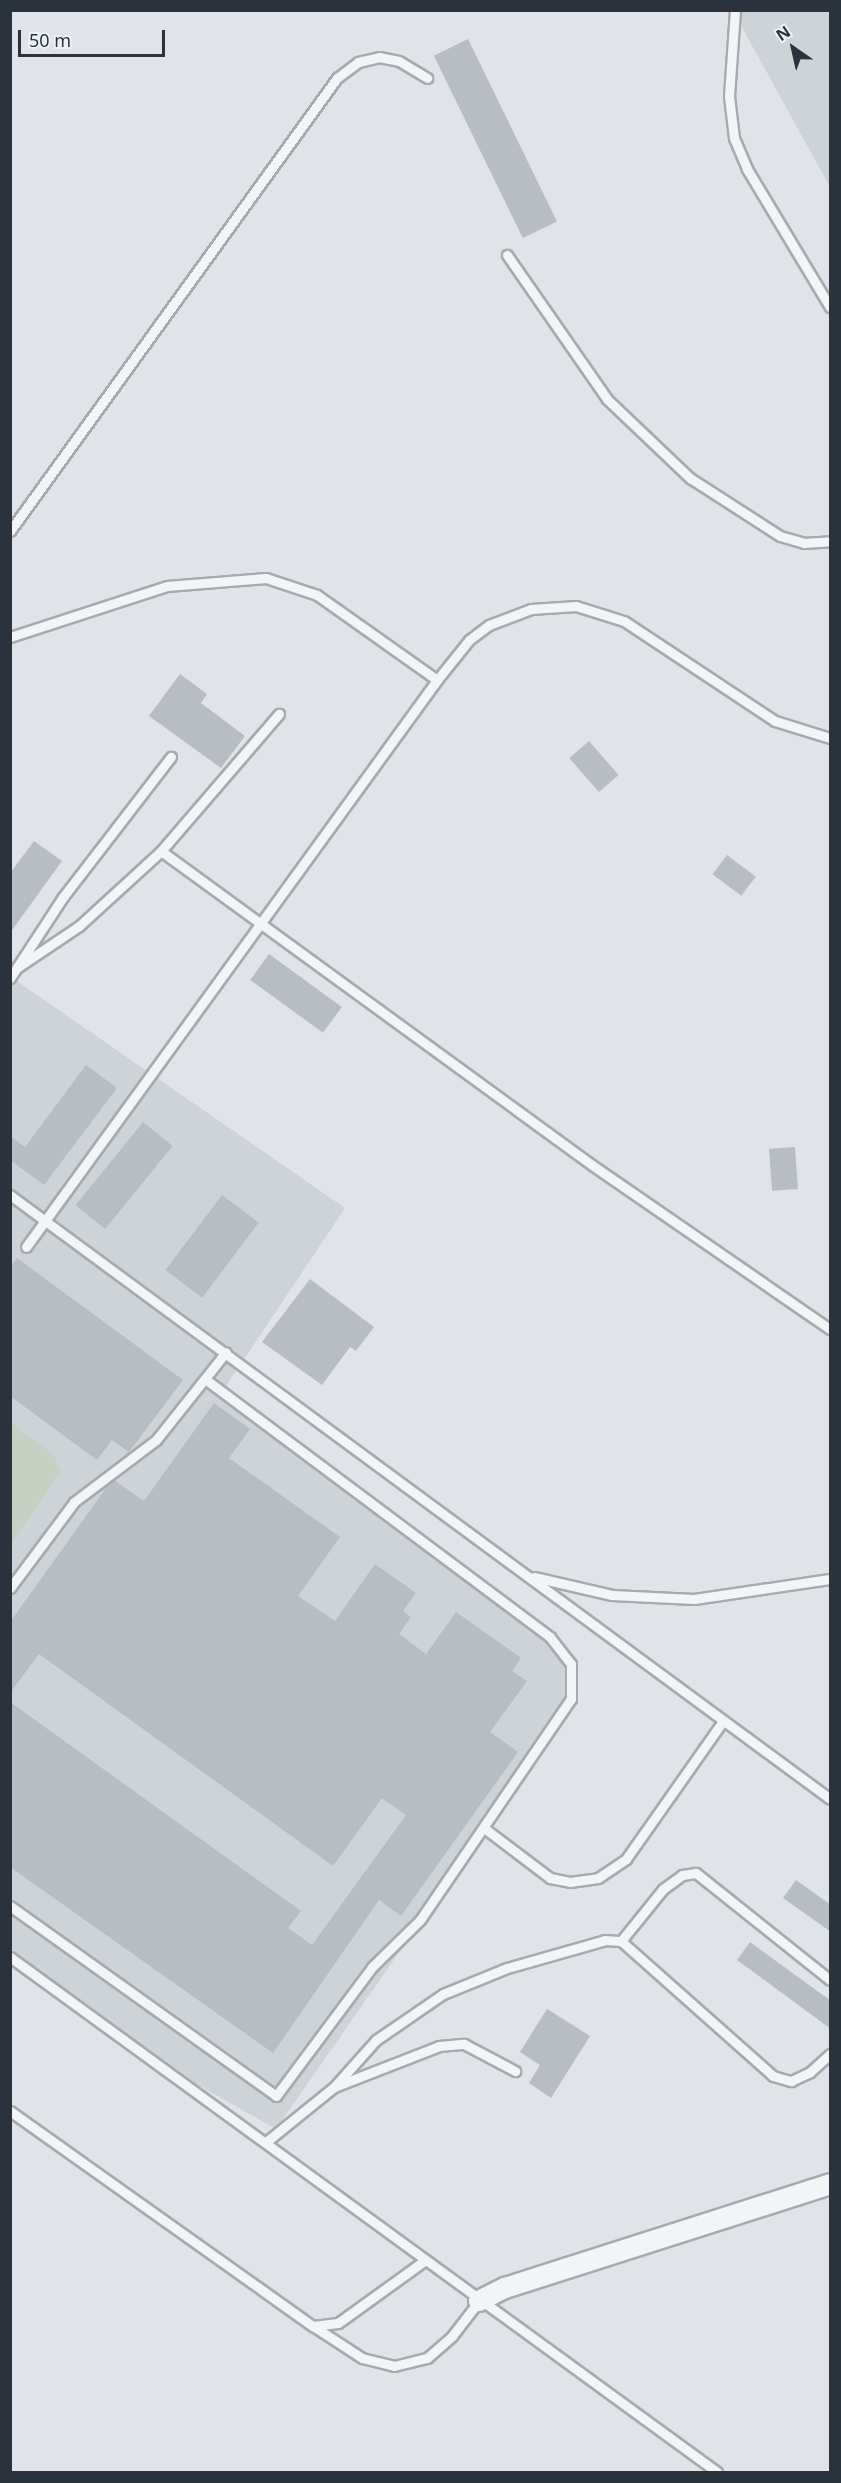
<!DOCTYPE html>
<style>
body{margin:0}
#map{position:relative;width:841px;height:2483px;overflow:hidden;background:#e0e3e7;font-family:"Noto Sans",sans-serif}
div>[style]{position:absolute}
.built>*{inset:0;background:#ced3d8}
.green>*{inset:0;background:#c7d0c2}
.building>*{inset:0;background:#b7bdc3;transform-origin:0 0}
.roads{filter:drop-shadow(2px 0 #a6abb0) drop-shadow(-2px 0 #a6abb0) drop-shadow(0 2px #a6abb0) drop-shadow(0 -2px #a6abb0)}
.service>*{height:9px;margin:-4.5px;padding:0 4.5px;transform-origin:4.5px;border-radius:4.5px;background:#f2f4f6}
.minor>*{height:20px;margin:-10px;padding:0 10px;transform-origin:10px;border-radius:10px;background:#f2f4f6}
span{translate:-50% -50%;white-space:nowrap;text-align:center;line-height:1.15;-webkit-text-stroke:5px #eff2f5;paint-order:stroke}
.frame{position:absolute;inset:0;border:12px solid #2a333c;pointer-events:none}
.north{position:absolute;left:763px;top:18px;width:60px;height:60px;-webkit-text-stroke:4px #eff2f5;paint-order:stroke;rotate:326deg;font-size:16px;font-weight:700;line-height:24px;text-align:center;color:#2a333c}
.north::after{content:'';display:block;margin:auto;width:21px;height:27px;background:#2a333c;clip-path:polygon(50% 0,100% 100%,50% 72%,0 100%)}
.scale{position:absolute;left:18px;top:30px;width:147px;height:27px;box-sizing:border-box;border:3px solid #2a333c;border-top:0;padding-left:8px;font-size:18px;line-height:21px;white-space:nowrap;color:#2a333c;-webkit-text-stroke:4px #eff2f5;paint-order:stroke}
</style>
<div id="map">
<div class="built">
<div style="clip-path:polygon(733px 11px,830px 11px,830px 187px)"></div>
<div style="clip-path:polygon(11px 977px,345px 1208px,222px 1392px,560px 1647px,574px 1683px,560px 1721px,276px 2129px,184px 2077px,11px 1949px)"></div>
</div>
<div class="green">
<div style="clip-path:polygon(11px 1423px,53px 1454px,61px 1472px,11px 1543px)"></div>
</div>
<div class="building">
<div style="left:468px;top:39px;width:203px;height:38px;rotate:64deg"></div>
<div style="clip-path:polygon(180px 674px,207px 694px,201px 703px,245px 736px,221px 768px,149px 716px)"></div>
<div style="left:589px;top:741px;width:45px;height:26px;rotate:49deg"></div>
<div style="clip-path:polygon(34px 841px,62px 861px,10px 933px,10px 873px)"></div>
<div style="left:727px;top:855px;width:36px;height:24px;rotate:37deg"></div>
<div style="left:269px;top:954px;width:90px;height:32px;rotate:36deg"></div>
<div style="clip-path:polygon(86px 1065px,117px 1088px,44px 1185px,10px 1160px,10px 1136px,25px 1147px)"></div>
<div style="left:143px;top:1122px;width:38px;height:107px;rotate:39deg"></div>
<div style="left:795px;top:1147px;width:42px;height:26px;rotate:86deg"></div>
<div style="left:222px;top:1195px;width:46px;height:94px;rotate:37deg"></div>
<div style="clip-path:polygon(17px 1258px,183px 1380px,129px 1452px,112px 1440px,97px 1460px,10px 1396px,10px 1267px)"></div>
<div style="clip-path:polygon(310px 1279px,374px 1327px,356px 1351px,350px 1347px,322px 1385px,262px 1342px)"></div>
<div style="clip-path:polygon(214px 1403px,250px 1429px,229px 1458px,340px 1537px,298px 1596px,335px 1621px,375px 1564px,416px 1593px,403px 1611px,411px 1617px,399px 1634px,426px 1654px,456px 1612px,521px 1658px,512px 1671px,527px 1681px,490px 1732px,518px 1752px,401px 1916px,379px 1900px,273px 2053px,10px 1867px,10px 1702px,301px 1911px,288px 1928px,312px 1945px,406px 1815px,382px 1798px,333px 1866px,39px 1654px,10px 1693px,10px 1622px,109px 1484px,114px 1480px,144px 1501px)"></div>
<div style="clip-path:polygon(796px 1880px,831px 1905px,831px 1932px,783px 1898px)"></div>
<div style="clip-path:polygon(750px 1942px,831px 2001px,831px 2029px,737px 1960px)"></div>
<div style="clip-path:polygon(547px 2009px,590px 2036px,551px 2098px,529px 2083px,540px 2065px,520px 2052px)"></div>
</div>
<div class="roads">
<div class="service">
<div style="left:735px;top:10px;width:86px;rotate:94deg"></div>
<div style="left:729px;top:96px;width:42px;rotate:83.2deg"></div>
<div style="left:734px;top:138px;width:34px;rotate:67deg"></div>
<div style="left:747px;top:169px;width:161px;rotate:59deg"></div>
<div style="left:507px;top:255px;width:175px;rotate:55.2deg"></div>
<div style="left:607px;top:399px;width:115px;rotate:43.6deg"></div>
<div style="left:690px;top:478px;width:107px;rotate:32.8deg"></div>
<div style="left:780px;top:536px;width:25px;rotate:16deg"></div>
<div style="left:804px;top:543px;width:26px;rotate:-4deg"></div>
<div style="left:10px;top:531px;width:559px;rotate:-54.18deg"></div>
<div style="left:337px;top:78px;width:26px;rotate:-37deg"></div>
<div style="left:358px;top:62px;width:22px;rotate:-13deg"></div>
<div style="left:379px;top:57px;width:20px;rotate:11deg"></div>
<div style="left:399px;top:61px;width:33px;rotate:31deg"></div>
<div style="left:10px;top:637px;width:165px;rotate:-18deg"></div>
<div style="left:167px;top:586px;width:99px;rotate:-4.6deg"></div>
<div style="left:266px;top:578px;width:54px;rotate:18.4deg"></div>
<div style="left:317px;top:595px;width:147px;rotate:35.3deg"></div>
<div style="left:437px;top:680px;width:700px;rotate:125.94deg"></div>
<div style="left:437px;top:680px;width:51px;rotate:-51.3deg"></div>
<div style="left:469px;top:640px;width:25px;rotate:-37deg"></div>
<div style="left:489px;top:625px;width:45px;rotate:-20.9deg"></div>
<div style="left:531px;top:609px;width:45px;rotate:-3.8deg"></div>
<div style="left:576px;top:606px;width:50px;rotate:17.4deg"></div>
<div style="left:624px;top:621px;width:181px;rotate:33.5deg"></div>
<div style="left:775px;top:721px;width:58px;rotate:17.2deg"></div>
<div style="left:161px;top:851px;width:533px;rotate:36.07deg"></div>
<div style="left:592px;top:1165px;width:289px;rotate:34.6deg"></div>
<div style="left:18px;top:967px;width:73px;rotate:-33.9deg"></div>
<div style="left:79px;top:926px;width:111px;rotate:-42.4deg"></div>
<div style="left:161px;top:851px;width:181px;rotate:-49.3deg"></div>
<div style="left:10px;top:978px;width:97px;rotate:-56.8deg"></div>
<div style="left:63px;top:897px;width:177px;rotate:-52.4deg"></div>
<div style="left:10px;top:1195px;width:1018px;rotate:36.37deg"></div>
<div style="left:534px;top:1577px;width:80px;rotate:13deg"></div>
<div style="left:612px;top:1595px;width:82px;rotate:2.8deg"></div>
<div style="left:694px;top:1599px;width:137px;rotate:-8.4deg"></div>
<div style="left:10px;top:1588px;width:107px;rotate:-53.3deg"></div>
<div style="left:74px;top:1502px;width:103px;rotate:-37.1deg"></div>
<div style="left:156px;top:1440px;width:112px;rotate:-51.5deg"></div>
<div style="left:484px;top:1828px;width:83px;rotate:37.1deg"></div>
<div style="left:550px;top:1878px;width:20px;rotate:11deg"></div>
<div style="left:570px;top:1882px;width:28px;rotate:-8deg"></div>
<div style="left:598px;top:1878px;width:34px;rotate:-34deg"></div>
<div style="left:626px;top:1859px;width:169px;rotate:-54.9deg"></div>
<div style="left:10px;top:1906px;width:327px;rotate:35.5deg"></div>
<div style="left:276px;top:2096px;width:161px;rotate:-53.3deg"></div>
<div style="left:372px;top:1967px;width:67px;rotate:-44.4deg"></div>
<div style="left:420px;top:1920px;width:268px;rotate:-55.7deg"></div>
<div style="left:571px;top:1699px;width:35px;rotate:-90deg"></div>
<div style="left:571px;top:1664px;width:34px;rotate:-128deg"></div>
<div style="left:550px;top:1637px;width:429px;rotate:-143.2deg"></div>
<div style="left:621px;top:1941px;width:67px;rotate:-51.1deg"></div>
<div style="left:663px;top:1889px;width:24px;rotate:-36deg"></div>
<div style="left:682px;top:1875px;width:14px;rotate:-8deg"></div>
<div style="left:696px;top:1873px;width:171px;rotate:38.6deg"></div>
<div style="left:10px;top:1957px;width:875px;rotate:36.07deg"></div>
<div style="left:334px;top:2087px;width:63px;rotate:-48.2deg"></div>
<div style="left:376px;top:2040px;width:81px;rotate:-34.5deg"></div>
<div style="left:443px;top:1994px;width:69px;rotate:-22.1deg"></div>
<div style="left:507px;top:1968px;width:102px;rotate:-15.9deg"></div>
<div style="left:605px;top:1940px;width:16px;rotate:4deg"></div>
<div style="left:621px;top:1941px;width:203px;rotate:41.6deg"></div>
<div style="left:773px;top:2076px;width:19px;rotate:16deg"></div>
<div style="left:791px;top:2081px;width:21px;rotate:-25deg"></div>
<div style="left:810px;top:2072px;width:27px;rotate:-42deg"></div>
<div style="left:10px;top:2111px;width:372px;rotate:35.4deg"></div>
<div style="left:313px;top:2326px;width:25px;rotate:-7deg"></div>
<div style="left:338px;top:2323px;width:106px;rotate:-35.8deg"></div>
<div style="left:266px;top:2142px;width:87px;rotate:-39deg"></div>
<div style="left:334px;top:2087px;width:113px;rotate:-21.3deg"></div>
<div style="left:439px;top:2046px;width:25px;rotate:-5deg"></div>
<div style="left:464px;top:2044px;width:58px;rotate:27.9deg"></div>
<div style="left:313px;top:2326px;width:59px;rotate:33.1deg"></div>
<div style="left:362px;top:2358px;width:33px;rotate:14deg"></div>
<div style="left:394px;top:2366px;width:34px;rotate:-14deg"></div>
<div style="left:427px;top:2358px;width:33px;rotate:-41deg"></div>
<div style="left:452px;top:2336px;width:44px;rotate:-52.4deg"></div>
</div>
<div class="minor">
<div style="left:479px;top:2301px;width:29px;rotate:-27deg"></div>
<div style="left:505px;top:2288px;width:341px;rotate:-17.7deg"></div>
</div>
</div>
<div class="frame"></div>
<div class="north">N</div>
<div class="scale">50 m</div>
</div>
